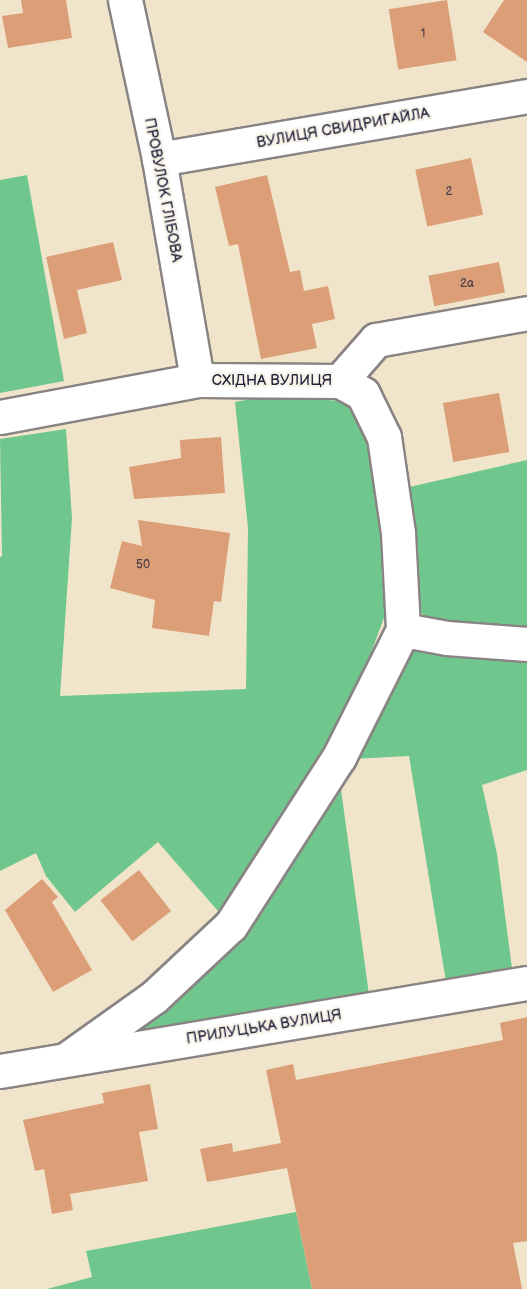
<!DOCTYPE html>
<meta charset="utf-8">
<style>
body{margin:0}
#map{position:relative;width:527px;height:1289px;overflow:hidden;background:#f0e5cb;font-family:"Balsamiq Sans",sans-serif}
div>[style]{position:absolute}
.green>*{inset:0;background:#70c78d}
.building>*{inset:0;background:#dc9e77;transform-origin:0 0}
.roads{filter:drop-shadow(2px 0 #898483) drop-shadow(-2px 0 #898483) drop-shadow(0 2px #898483) drop-shadow(0 -2px #898483)}
.minor>*{height:33px;margin:-16.5px;padding:0 16.5px;transform-origin:16.5px;border-radius:16.5px;background:#fff}
span{translate:-50% -50%;white-space:nowrap;text-align:center;line-height:1.15;-webkit-text-stroke:4.5px #f7f3e8;paint-order:stroke}
.number-label{font-size:12px;color:#50414a}
.number-label span{-webkit-text-stroke-width:0}
.street-label{font-size:15px;color:#22223b}
</style>
<div id="map">
<div class="green">
<div style="clip-path:polygon(27px 175px,64px 381px,0 393px,0 180px)"></div>
<div style="clip-path:polygon(267px 396px,342px 401px,364px 418px,384px 534px,388px 607px,351px 707px,224px 918px,158px 842px,75px 912px,46px 876px,36px 853px,0 871px,0 557px,2px 556px,0 439px,66px 429px,72px 518px,60px 696px,246px 689px,248px 528px,235px 402px)"></div>
<div style="clip-path:polygon(527px 460px,527px 635px,427px 621px,414px 602px,405px 488px)"></div>
<div style="clip-path:polygon(403px 647px,527px 654px,527px 770px,482px 785px,497px 854px,513px 976px,447px 988px,409px 756px,352px 759px,340px 782px,370px 1002px,105px 1042px,160px 1004px)"></div>
<div style="clip-path:polygon(296px 1212px,312px 1289px,47px 1289px,92px 1277px,86px 1251px)"></div>
</div>
<div class="building">
<div style="clip-path:polygon(21px 0,66px 0,72px 38px,8px 48px,2px 16px,23px 13px)"></div>
<div style="left:447px;top:0;width:61px;height:59px;rotate:81deg"></div>
<div style="clip-path:polygon(504px 0,527px 0,527px 62px,483px 32px)"></div>
<div style="left:471px;top:158px;width:58px;height:57px;rotate:78deg"></div>
<div style="clip-path:polygon(267px 175px,290px 272px,300px 270px,304px 291px,328px 286px,335px 319px,312px 324px,317px 348px,261px 359px,238px 244px,229px 246px,215px 187px)"></div>
<div style="clip-path:polygon(113px 242px,122px 280px,77px 290px,87px 333px,64px 339px,46px 257px)"></div>
<div style="left:499px;top:262px;width:31px;height:72px;rotate:79deg"></div>
<div style="left:499px;top:393px;width:60px;height:57px;rotate:80deg"></div>
<div style="clip-path:polygon(221px 437px,225px 493px,134px 499px,129px 467px,181px 458px,180px 440px)"></div>
<div style="clip-path:polygon(138px 520px,230px 533px,221px 602px,214px 601px,209px 636px,152px 628px,155px 600px,110px 588px,122px 541px,142px 546px)"></div>
<div style="left:139px;top:870px;width:52px;height:49px;rotate:52deg"></div>
<div style="clip-path:polygon(42px 879px,58px 897px,52px 902px,92px 970px,53px 992px,5px 910px)"></div>
<div style="clip-path:polygon(527px 1017px,527px 1241px,513px 1243px,522px 1289px,312px 1289px,287px 1168px,207px 1182px,200px 1149px,232px 1143px,233px 1152px,281px 1143px,266px 1070px,293px 1064px,296px 1080px,503px 1040px,500px 1023px)"></div>
<div style="clip-path:polygon(150px 1084px,158px 1129px,139px 1132px,148px 1181px,70px 1194px,73px 1210px,52px 1214px,44px 1169px,35px 1171px,23px 1120px,104px 1103px,102px 1093px)"></div>
</div>
<div class="roads">
<div class="minor">
<div style="left:125px;top:0;width:163px;rotate:77.9deg"></div>
<div style="left:159px;top:159px;width:224px;rotate:80.2deg"></div>
<div style="left:159px;top:159px;width:373px;rotate:-9.7deg"></div>
<div style="left:340px;top:381px;width:26px;rotate:29deg"></div>
<div style="left:363px;top:394px;width:48px;rotate:64deg"></div>
<div style="left:384px;top:437px;width:97px;rotate:81.7deg"></div>
<div style="left:398px;top:533px;width:97px;rotate:87deg"></div>
<div style="left:403px;top:630px;width:45px;rotate:10.3deg"></div>
<div style="left:447px;top:638px;width:80px;rotate:4.3deg"></div>
<div style="left:0;top:417px;width:200px;rotate:-10.6deg"></div>
<div style="left:197px;top:380px;width:143px;rotate:0.4deg"></div>
<div style="left:340px;top:381px;width:55px;rotate:-48.7deg"></div>
<div style="left:376px;top:340px;width:153px;rotate:-10.1deg"></div>
<div style="left:67px;top:1059px;width:107px;rotate:-35.5deg"></div>
<div style="left:154px;top:997px;width:105px;rotate:-43.1deg"></div>
<div style="left:231px;top:925px;width:200px;rotate:-57.3deg"></div>
<div style="left:339px;top:757px;width:142px;rotate:-63.3deg"></div>
<div style="left:0;top:1071px;width:534px;rotate:-9.48deg"></div>
</div>
</div>
<div class="number-label">
<span style="left:423px;top:34px">1</span>
<span style="left:449px;top:192px">2</span>
<span style="left:467px;top:284px">2а</span>
<span style="left:143px;top:565px">50</span>
</div>
<div class="street-label">
<span style="left:343px;top:128px;rotate:-10deg">ВУЛИЦЯ СВИДРИГАЙЛА</span>
<span style="left:163px;top:190px;rotate:79deg">ПРОВУЛОК ГЛІБОВА</span>
<span style="left:272px;top:381px">СХІДНА ВУЛИЦЯ</span>
<span style="left:264px;top:1027px;rotate:-9deg">ПРИЛУЦЬКА ВУЛИЦЯ</span>
</div>
</div>
